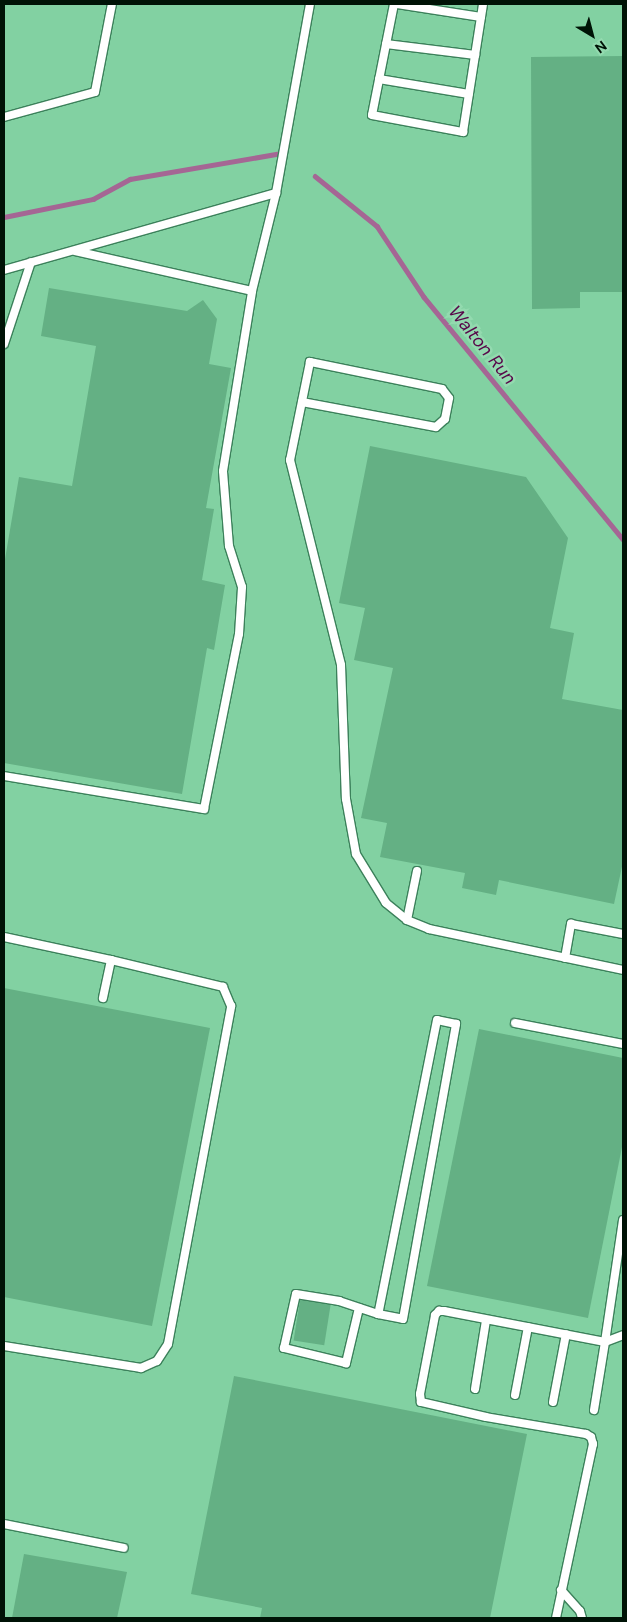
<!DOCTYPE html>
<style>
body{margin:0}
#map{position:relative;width:627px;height:1622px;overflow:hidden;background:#93daaf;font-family:"DM Sans",sans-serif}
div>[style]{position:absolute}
.built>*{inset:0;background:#82d1a2;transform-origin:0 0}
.stream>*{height:4.5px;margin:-2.25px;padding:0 2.25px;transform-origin:2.25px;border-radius:2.25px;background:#a56694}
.building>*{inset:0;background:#64b084;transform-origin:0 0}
.roads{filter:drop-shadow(1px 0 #3c815b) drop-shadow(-1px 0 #3c815b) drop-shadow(0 1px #3c815b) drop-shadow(0 -1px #3c815b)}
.lane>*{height:8px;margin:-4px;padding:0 4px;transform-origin:4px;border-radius:4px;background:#fff}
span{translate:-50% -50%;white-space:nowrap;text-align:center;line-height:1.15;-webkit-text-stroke:5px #93daaf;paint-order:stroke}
.water-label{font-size:18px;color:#570749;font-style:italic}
.frame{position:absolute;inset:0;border:5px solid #001306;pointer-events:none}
.north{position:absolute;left:567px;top:10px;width:50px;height:50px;-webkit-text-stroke:4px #93daaf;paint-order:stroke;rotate:143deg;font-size:14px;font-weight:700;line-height:20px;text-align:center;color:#001306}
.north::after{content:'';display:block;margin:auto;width:18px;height:22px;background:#001306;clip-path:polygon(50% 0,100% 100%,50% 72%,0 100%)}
</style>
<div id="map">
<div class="built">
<div style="left:4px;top:4px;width:619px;height:1614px"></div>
</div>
<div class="stream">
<div style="left:315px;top:176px;width:80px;rotate:38.9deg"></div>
<div style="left:377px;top:226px;width:85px;rotate:56.5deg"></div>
<div style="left:424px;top:297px;width:313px;rotate:50.6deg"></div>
<div style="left:4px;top:217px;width:91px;rotate:-11.4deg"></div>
<div style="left:93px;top:199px;width:42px;rotate:-28.4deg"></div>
<div style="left:130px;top:179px;width:149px;rotate:-9.7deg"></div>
</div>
<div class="building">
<div style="clip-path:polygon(623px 56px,623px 292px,580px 292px,580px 308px,532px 309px,531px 57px)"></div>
<div style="clip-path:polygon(49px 288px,187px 311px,203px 300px,217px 319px,209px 364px,231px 368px,206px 508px,214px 509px,202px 580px,225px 585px,214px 650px,207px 648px,182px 794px,4px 763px,4px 565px,19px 477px,72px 486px,96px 346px,41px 336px)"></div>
<div style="clip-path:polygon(370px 446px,526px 477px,568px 538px,550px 628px,574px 633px,562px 699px,623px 710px,623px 862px,614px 904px,499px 880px,496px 895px,462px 888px,465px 873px,380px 857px,387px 823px,361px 818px,393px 668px,354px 660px,365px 608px,339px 603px)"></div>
<div style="clip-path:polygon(4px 988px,210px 1028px,152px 1326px,4px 1297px)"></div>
<div style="clip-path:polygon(479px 1029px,623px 1058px,623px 1142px,588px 1318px,427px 1286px)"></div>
<div style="left:300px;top:1300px;width:31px;height:41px;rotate:9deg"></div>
<div style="clip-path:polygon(234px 1376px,527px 1434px,490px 1618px,260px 1618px,262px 1608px,191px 1594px)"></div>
<div style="clip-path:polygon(24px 1554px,127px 1572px,117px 1618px,12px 1618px)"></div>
</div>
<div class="roads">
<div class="lane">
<div style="left:394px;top:4px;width:113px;rotate:101.2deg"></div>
<div style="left:372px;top:115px;width:93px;rotate:10.6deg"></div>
<div style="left:463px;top:132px;width:130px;rotate:-81.1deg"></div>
<div style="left:397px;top:4px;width:85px;rotate:8.8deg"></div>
<div style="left:386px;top:44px;width:90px;rotate:7deg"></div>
<div style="left:379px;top:79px;width:91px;rotate:9.5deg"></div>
<div style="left:4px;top:117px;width:94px;rotate:-15.4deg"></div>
<div style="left:95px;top:92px;width:90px;rotate:-79.1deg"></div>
<div style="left:75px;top:251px;width:181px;rotate:12.7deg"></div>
<div style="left:252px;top:291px;width:101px;rotate:-76.2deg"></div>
<div style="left:4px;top:270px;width:283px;rotate:-15.8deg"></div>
<div style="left:276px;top:193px;width:192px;rotate:-79.8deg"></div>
<div style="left:4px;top:344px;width:86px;rotate:-71.8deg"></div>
<div style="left:302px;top:402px;width:136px;rotate:10.6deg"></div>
<div style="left:436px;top:427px;width:12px;rotate:-42deg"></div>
<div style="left:445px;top:419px;width:21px;rotate:-79deg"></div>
<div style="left:449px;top:398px;width:11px;rotate:-128deg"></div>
<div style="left:442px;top:389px;width:135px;rotate:-168.4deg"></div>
<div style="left:310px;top:362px;width:100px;rotate:101.5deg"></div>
<div style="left:290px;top:460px;width:211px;rotate:76deg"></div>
<div style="left:341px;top:665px;width:134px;rotate:87.9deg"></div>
<div style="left:346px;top:799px;width:56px;rotate:79.7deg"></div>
<div style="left:356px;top:854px;width:57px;rotate:58.5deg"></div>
<div style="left:386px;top:903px;width:27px;rotate:39deg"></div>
<div style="left:407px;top:920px;width:24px;rotate:22deg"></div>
<div style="left:429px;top:929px;width:198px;rotate:11.9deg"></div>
<div style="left:4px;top:776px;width:203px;rotate:9.4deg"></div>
<div style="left:204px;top:809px;width:178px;rotate:-78.7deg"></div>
<div style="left:239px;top:634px;width:47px;rotate:-86.3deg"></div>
<div style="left:242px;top:587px;width:43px;rotate:-107.6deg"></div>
<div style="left:229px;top:546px;width:75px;rotate:-94.6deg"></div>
<div style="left:223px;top:471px;width:182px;rotate:-80.8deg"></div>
<div style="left:407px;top:920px;width:50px;rotate:-78.5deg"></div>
<div style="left:4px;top:937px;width:109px;rotate:12.1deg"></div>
<div style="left:111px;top:960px;width:39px;rotate:102deg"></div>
<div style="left:565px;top:958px;width:35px;rotate:-80deg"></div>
<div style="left:571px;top:924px;width:53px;rotate:10.9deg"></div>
<div style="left:515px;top:1023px;width:110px;rotate:11deg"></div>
<div style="left:623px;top:1220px;width:123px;rotate:98.4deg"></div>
<div style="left:605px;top:1342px;width:19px;rotate:-21deg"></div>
<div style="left:359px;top:1308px;width:57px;rotate:103.3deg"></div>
<div style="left:346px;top:1363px;width:64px;rotate:-166.4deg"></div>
<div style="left:284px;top:1348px;width:55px;rotate:-77.5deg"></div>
<div style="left:296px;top:1294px;width:44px;rotate:9.2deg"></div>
<div style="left:339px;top:1301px;width:41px;rotate:18.4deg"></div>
<div style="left:378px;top:1314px;width:25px;rotate:11deg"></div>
<div style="left:403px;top:1319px;width:300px;rotate:-79.8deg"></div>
<div style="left:456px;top:1024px;width:19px;rotate:-168deg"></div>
<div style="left:437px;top:1020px;width:300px;rotate:101.3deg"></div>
<div style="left:4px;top:1346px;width:139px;rotate:9.1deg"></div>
<div style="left:141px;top:1368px;width:17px;rotate:-24deg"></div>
<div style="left:157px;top:1361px;width:20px;rotate:-57deg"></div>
<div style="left:168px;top:1344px;width:344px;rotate:-79.4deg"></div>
<div style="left:231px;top:1006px;width:21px;rotate:-113deg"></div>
<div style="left:223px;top:987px;width:115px;rotate:-166.4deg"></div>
<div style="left:475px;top:1389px;width:70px;rotate:-80.9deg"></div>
<div style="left:515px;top:1395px;width:69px;rotate:-79.2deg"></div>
<div style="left:553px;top:1402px;width:69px;rotate:-79.2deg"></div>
<div style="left:4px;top:1524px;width:122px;rotate:11.3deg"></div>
<div style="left:561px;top:1590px;width:28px;rotate:48deg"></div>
<div style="left:580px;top:1611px;width:7px;rotate:74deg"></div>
<div style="left:556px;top:1618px;width:178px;rotate:-78deg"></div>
<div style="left:593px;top:1444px;width:7px;rotate:-106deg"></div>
<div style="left:591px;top:1437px;width:6px;rotate:-149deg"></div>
<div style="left:586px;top:1434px;width:101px;rotate:-170.4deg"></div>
<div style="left:486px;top:1417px;width:67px;rotate:-167deg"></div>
<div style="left:421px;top:1402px;width:8px;rotate:-97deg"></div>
<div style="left:420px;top:1394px;width:80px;rotate:-79.2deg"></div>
<div style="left:435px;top:1315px;width:6px;rotate:-45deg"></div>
<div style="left:439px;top:1311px;width:5px"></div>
<div style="left:444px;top:1311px;width:164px;rotate:10.9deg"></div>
<div style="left:605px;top:1342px;width:69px;rotate:99.2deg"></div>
</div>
</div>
<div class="water-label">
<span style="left:482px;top:345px;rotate:51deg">Walton Run</span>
</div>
<div class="frame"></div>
<div class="north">N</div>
</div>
